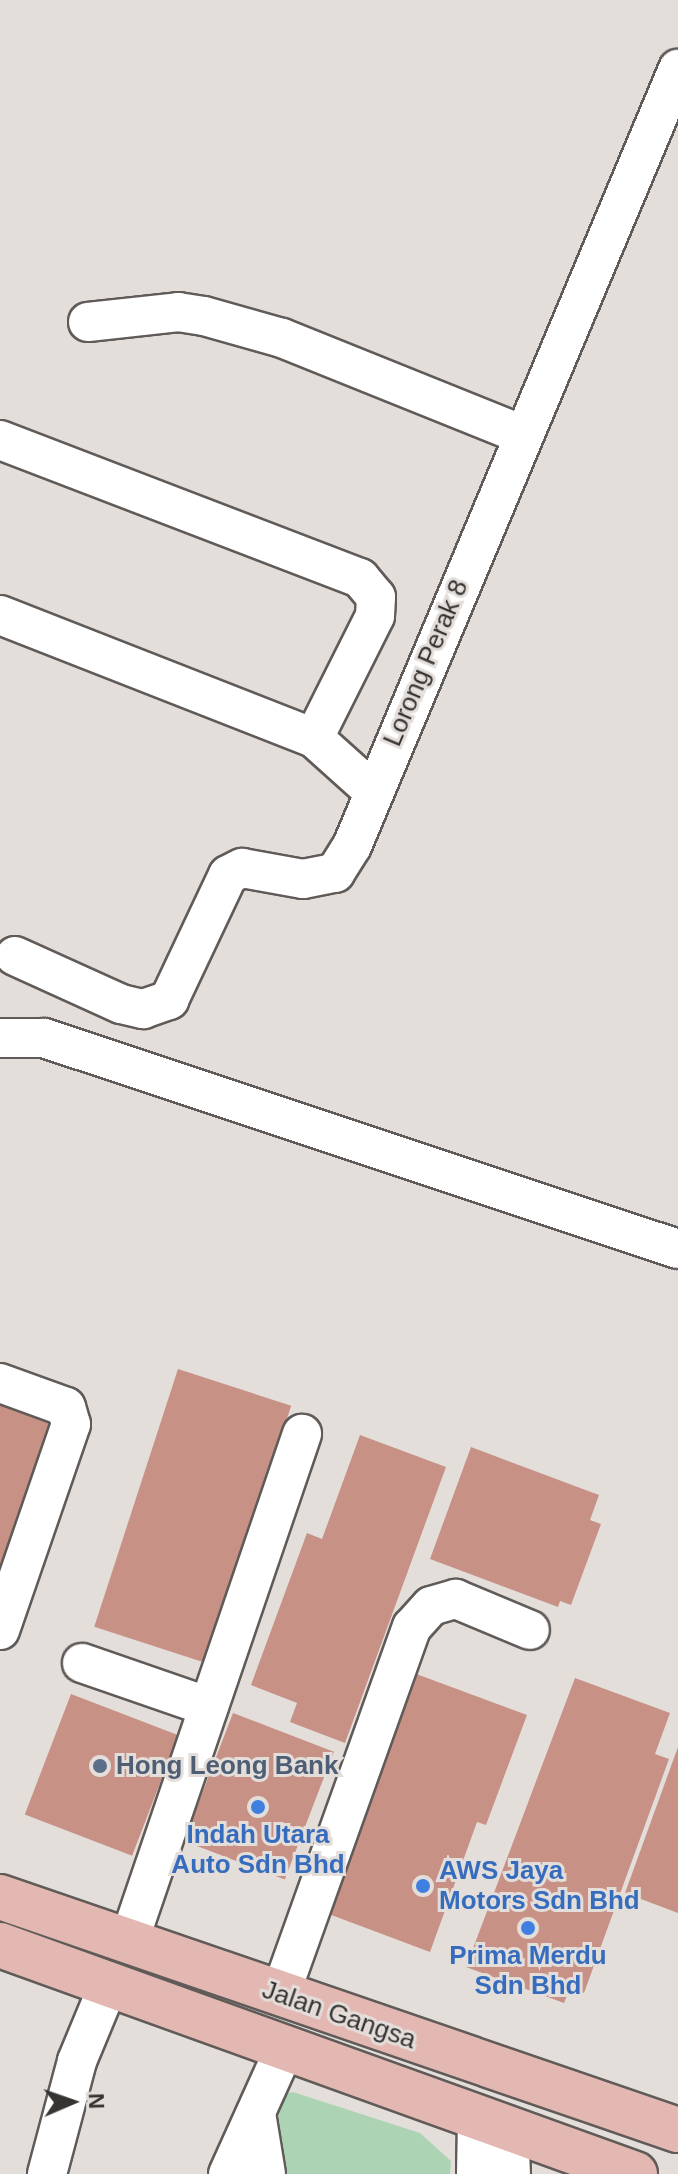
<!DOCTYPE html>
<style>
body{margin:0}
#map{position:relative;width:678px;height:2174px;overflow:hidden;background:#e4deda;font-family:Helvetica,sans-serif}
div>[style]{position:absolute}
.green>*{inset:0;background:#acd4b4}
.building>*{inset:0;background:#c79185;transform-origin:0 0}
.roads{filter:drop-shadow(2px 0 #605b58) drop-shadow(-2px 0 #605b58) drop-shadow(0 2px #605b58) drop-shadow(0 -2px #605b58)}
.minor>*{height:38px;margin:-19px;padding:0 19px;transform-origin:19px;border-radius:19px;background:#fff}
.major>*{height:44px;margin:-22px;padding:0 22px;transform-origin:22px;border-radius:22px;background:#e3b8b3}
.dots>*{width:22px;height:22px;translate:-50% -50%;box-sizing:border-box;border:4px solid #e4deda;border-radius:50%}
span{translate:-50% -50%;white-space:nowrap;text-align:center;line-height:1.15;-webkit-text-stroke:6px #e4deda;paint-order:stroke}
.street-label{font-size:26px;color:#363433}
.service-label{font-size:26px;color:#4e5e75;font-weight:700}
.left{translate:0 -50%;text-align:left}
.shop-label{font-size:26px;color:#366cbe;font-weight:700}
.north{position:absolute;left:32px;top:2062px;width:80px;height:80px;-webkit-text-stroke:6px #e4deda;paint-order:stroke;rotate:88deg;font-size:22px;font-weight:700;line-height:32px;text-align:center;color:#363433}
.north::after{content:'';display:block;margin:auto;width:28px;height:36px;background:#363433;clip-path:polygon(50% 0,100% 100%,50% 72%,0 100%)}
</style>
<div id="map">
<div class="green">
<div style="clip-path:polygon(293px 2092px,420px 2133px,451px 2161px,450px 2174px,280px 2174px,272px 2113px,282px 2094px)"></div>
</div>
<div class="building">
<div style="left:178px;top:1369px;width:119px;height:271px;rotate:18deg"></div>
<div style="clip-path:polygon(0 1401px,53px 1419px,0 1574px)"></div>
<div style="clip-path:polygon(360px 1435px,446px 1467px,345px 1743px,290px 1722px,297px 1703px,251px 1685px,307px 1533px,322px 1539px)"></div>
<div style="clip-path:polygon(471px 1447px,599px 1495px,590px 1520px,601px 1524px,571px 1605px,560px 1601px,558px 1607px,430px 1559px)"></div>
<div style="clip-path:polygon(411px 1672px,527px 1715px,486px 1825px,477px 1822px,430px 1952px,318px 1910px)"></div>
<div style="clip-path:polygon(575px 1678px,670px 1713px,655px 1754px,669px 1759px,584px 1993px,570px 1988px,564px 2003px,466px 1967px)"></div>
<div style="left:71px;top:1694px;width:115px;height:129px;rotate:21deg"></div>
<div style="left:233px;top:1713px;width:108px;height:137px;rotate:21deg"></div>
<div style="clip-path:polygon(678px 1747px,678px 1913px,625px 1893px)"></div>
</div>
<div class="roads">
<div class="minor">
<div style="left:88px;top:322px;width:91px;rotate:-6.3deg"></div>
<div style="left:178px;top:312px;width:26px;rotate:9deg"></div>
<div style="left:204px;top:316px;width:81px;rotate:15.8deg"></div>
<div style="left:282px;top:338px;width:260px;rotate:21.9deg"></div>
<div style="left:0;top:440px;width:386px;rotate:21deg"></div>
<div style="left:360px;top:578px;width:25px;rotate:50deg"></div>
<div style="left:376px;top:597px;width:19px;rotate:93deg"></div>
<div style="left:375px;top:616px;width:136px;rotate:116.6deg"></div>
<div style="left:0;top:615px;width:337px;rotate:21.4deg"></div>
<div style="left:314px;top:738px;width:78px;rotate:41.9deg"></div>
<div style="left:15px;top:956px;width:116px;rotate:24.4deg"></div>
<div style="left:121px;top:1004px;width:23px;rotate:13deg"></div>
<div style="left:143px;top:1009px;width:28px;rotate:-19deg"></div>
<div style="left:169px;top:1000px;width:138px;rotate:-64.7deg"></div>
<div style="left:228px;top:875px;width:16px;rotate:-27deg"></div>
<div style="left:242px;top:868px;width:62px;rotate:10.2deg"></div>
<div style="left:303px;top:879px;width:33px;rotate:-11deg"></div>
<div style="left:335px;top:873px;width:32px;rotate:-58deg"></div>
<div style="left:352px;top:846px;width:843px;rotate:-67.24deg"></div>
<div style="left:0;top:1038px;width:44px"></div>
<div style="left:44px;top:1038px;width:668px;rotate:18.41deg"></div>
<div style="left:0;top:1383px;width:70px;rotate:20deg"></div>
<div style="left:66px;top:1407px;width:18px;rotate:74deg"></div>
<div style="left:71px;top:1424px;width:218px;rotate:109deg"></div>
<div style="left:82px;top:1663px;width:134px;rotate:19.1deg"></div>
<div style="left:129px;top:1941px;width:536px;rotate:-71.16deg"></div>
<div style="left:280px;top:1995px;width:391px;rotate:-70.3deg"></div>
<div style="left:412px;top:1627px;width:28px;rotate:-48deg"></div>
<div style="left:431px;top:1606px;width:26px;rotate:-16deg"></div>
<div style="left:456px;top:1599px;width:80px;rotate:22.7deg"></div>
<div style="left:256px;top:2113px;width:62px;rotate:80.7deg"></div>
<div style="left:509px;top:2132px;width:42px;rotate:87.3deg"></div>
<div style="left:47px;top:2174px;width:117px;rotate:-75.1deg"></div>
<div style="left:77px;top:2061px;width:81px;rotate:-67.5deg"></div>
<div style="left:228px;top:2174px;width:138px;rotate:-65.7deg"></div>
<div style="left:476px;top:2174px;width:54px;rotate:-88.9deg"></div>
</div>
<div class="major">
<div style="left:0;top:1897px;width:717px;rotate:18.97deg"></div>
<div style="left:0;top:1945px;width:675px;rotate:19.83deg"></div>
</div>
</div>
<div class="dots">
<div style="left:100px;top:1766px;background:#5c6f8a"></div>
<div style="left:258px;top:1807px;background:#3f7fe0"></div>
<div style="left:423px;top:1886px;background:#3f7fe0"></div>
<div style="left:528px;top:1928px;background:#3f7fe0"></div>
</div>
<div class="street-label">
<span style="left:426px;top:663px;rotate:-67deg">Lorong Perak 8</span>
<span style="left:339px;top:2015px;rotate:19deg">Jalan Gangsa</span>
</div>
<div class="service-label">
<span class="left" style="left:116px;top:1766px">Hong Leong Bank</span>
</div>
<div class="shop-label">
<span style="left:258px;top:1850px">Indah Utara<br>Auto Sdn Bhd</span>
<span class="left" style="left:439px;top:1886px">AWS Jaya<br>Motors Sdn Bhd</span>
<span style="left:528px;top:1971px">Prima Merdu<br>Sdn Bhd</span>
</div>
<div class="north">N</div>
</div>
